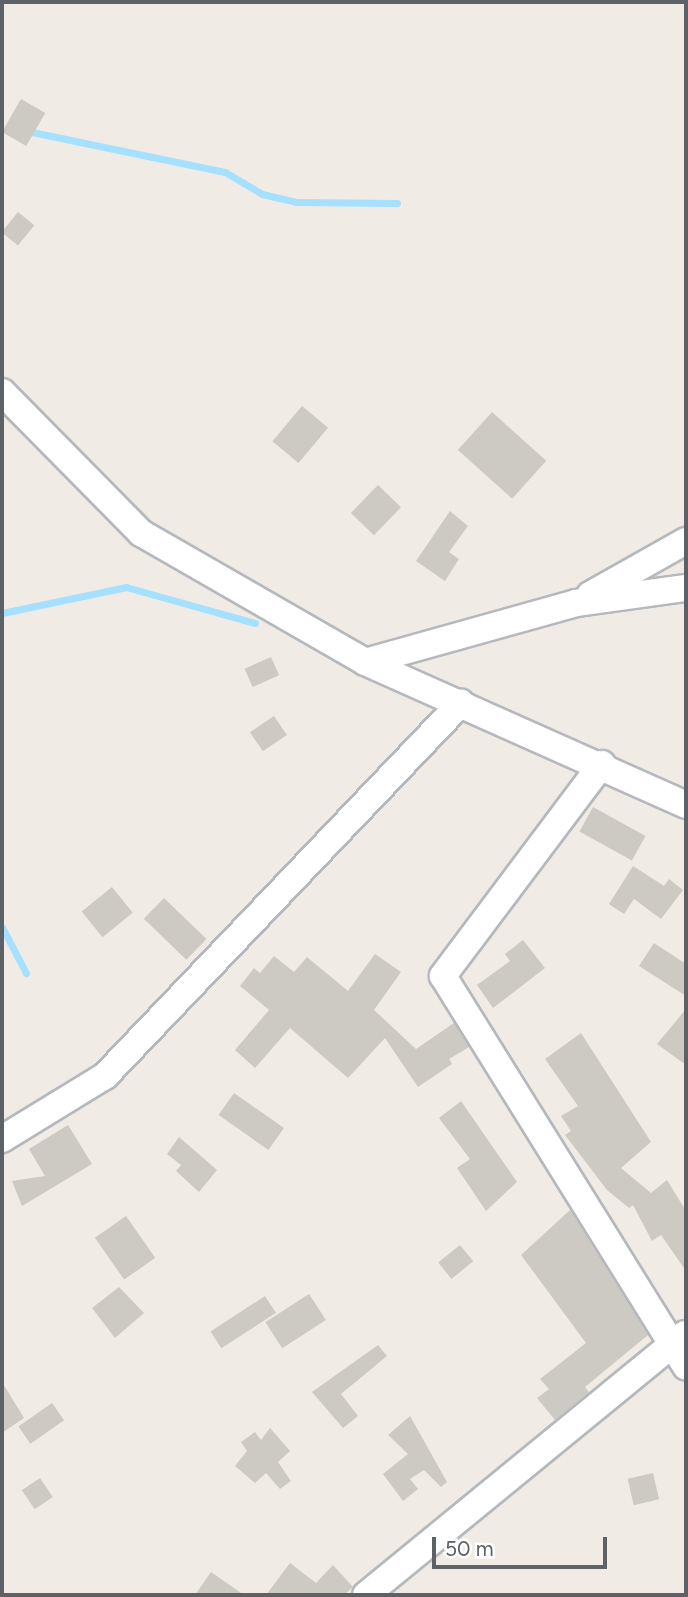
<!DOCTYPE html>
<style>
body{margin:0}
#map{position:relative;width:688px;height:1597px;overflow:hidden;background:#f0ece5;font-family:Figtree,sans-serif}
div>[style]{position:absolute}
.stream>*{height:7px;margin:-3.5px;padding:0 3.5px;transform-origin:3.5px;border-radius:3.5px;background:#a6e0ff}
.building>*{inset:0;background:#cdc9c3;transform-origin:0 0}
.roads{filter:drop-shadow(2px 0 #b5b8bc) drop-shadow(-2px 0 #b5b8bc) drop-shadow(0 2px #b5b8bc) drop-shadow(0 -2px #b5b8bc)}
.minor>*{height:26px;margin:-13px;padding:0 13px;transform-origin:13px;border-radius:13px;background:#fff}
span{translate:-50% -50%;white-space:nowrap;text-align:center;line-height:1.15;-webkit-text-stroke:7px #fff;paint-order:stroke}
.frame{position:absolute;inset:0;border:4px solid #5c6266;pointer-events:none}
.scale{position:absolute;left:432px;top:1537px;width:175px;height:32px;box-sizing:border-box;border:4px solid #5c6266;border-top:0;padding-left:9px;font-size:21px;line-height:24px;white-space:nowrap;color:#5c6266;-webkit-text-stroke:5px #fff;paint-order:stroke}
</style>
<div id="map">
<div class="stream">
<div style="left:27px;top:131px;width:202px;rotate:11.7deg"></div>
<div style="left:225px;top:172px;width:43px;rotate:30.7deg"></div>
<div style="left:262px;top:194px;width:35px;rotate:13deg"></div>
<div style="left:296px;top:202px;width:101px;rotate:0.6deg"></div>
<div style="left:2px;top:613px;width:127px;rotate:-11.8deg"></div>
<div style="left:126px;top:587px;width:134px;rotate:15.6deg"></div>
<div style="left:2px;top:927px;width:52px;rotate:62.4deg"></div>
</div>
<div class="building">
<div style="left:21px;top:99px;width:28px;height:38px;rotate:30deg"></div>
<div style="left:18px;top:212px;width:21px;height:26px;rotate:39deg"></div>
<div style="left:302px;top:406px;width:34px;height:46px;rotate:40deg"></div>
<div style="left:492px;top:412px;width:73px;height:51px;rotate:42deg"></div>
<div style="left:378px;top:485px;width:32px;height:39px;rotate:44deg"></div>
<div style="clip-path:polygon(450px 511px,468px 526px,449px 552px,459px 559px,445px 581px,416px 561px)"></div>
<div style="left:271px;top:657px;width:20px;height:29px;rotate:66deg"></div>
<div style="left:274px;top:716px;width:23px;height:29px;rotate:56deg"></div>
<div style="left:593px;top:807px;width:60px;height:28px;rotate:29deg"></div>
<div style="clip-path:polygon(633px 866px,664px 886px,669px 879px,683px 890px,661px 919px,634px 899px,624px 914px,609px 904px)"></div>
<div style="left:112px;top:887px;width:33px;height:39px;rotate:51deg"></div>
<div style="left:164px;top:898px;width:59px;height:29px;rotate:44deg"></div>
<div style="clip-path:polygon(523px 940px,545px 968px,493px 1008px,477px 985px,510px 961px,505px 954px)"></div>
<div style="clip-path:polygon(654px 943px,686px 964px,686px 996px,639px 966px)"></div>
<div style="clip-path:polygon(375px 954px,401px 972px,374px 1010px,416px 1049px,454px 1023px,469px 1047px,449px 1059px,452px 1064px,418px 1087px,385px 1038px,348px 1078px,290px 1028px,255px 1068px,235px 1050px,269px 1010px,240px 986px,254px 968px,260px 973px,274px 956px,294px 972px,307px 957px,348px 991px)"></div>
<div style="clip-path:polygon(686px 1009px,686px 1065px,657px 1044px)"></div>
<div style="clip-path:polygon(581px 1033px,651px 1142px,621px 1168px,651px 1193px,667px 1180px,686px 1211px,686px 1271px,661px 1235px,652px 1241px,633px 1205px,629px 1208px,607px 1190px,565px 1135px,571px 1131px,561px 1116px,578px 1106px,545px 1059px)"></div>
<div style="left:234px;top:1093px;width:61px;height:27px;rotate:35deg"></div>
<div style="clip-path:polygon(461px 1101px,517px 1182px,486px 1211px,457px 1168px,470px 1159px,439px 1118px)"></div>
<div style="clip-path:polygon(68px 1125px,92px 1164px,22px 1206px,12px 1181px,45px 1176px,29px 1149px)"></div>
<div style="clip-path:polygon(179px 1137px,217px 1170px,199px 1192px,176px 1171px,181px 1165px,167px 1154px)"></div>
<div style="clip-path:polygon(570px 1210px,648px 1335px,585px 1387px,589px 1392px,555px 1420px,537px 1398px,549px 1389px,540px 1379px,586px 1343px,521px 1255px)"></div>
<div style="left:126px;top:1216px;width:51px;height:38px;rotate:55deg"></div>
<div style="left:460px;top:1245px;width:21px;height:28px;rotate:51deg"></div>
<div style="clip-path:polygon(119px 1287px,144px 1313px,115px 1338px,92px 1308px)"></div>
<div style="left:309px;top:1294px;width:31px;height:52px;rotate:57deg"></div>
<div style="left:265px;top:1296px;width:20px;height:65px;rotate:57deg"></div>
<div style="clip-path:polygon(378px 1345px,387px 1356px,341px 1394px,358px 1416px,343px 1428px,312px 1392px)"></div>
<div style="clip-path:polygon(2px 1382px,24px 1418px,2px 1433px)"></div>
<div style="left:52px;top:1403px;width:21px;height:41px;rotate:55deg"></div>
<div style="clip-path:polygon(410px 1416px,447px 1482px,441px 1487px,424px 1470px,410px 1479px,418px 1489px,403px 1501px,383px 1474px,408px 1454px,388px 1435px)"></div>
<div style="clip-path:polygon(270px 1428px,290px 1451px,278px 1462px,291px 1481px,280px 1489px,266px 1473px,255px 1483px,235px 1466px,247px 1451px,241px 1442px,255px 1432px,261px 1440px)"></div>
<div style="left:653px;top:1473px;width:27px;height:26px;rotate:77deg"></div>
<div style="left:40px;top:1478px;width:23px;height:22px;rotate:56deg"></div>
<div style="clip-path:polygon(290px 1563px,316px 1583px,333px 1565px,353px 1587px,344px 1595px,266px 1595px)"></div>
<div style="clip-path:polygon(211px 1572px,244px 1595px,195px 1595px)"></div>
</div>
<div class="roads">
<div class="minor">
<div style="left:2px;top:392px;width:198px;rotate:45.4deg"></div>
<div style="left:141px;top:533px;width:258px;rotate:29.9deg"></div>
<div style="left:365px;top:662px;width:351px;rotate:24deg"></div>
<div style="left:590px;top:595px;width:110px;rotate:-29.4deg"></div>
<div style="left:365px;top:662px;width:219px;rotate:-15.6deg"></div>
<div style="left:576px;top:603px;width:111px;rotate:-7.8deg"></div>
<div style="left:602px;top:764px;width:265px;rotate:126.9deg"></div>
<div style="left:443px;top:976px;width:460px;rotate:58.1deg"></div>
<div style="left:2px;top:1139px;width:121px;rotate:-31.5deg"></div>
<div style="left:105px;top:1076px;width:516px;rotate:-46.34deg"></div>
<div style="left:366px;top:1595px;width:412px;rotate:-39.3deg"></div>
</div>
</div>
<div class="frame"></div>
<div class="scale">50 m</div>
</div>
